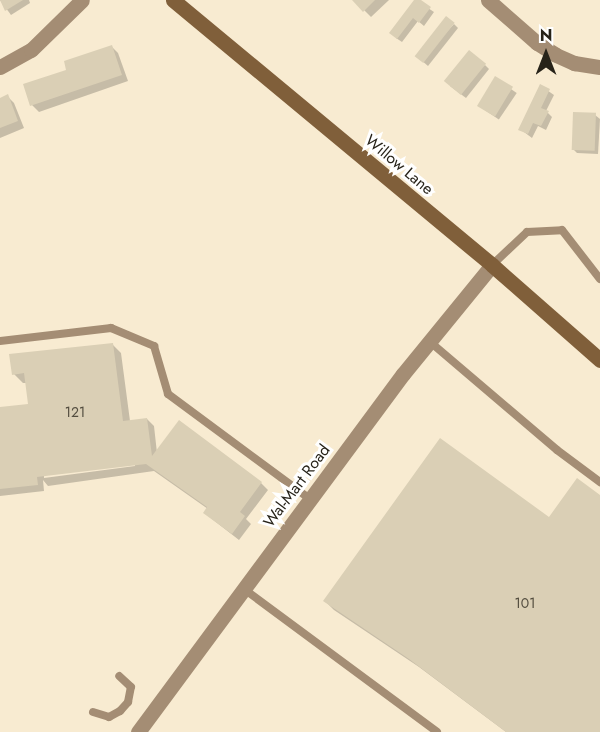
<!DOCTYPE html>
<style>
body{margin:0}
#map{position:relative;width:600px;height:732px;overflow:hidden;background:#f8ebd1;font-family:Jost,sans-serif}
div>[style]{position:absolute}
.shadow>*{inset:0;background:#0003;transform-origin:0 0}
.building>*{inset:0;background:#dacfb5;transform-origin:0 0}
.lane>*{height:8px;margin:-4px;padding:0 4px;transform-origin:4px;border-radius:4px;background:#a48d74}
.street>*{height:15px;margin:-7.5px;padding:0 7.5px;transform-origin:7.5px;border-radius:7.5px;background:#a48d74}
.secondary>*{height:15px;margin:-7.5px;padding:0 7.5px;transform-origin:7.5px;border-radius:7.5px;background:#805f3a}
span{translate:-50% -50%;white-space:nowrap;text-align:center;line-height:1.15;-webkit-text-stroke:6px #fff;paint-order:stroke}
.number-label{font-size:14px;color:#544e40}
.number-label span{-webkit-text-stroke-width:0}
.street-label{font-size:16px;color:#272319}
.north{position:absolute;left:516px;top:24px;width:60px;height:60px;-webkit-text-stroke:4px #fff;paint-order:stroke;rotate:0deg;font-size:16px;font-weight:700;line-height:24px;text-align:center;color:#272319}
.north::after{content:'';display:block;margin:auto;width:21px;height:27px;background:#272319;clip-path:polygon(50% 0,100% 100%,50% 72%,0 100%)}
</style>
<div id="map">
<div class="shadow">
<div style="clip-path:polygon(0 0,29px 0,30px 3px,11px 15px)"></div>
<div style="clip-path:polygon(354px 0,389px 0,371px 17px)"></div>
<div style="clip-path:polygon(416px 0,434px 12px,424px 26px,418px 21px,402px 42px,396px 38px)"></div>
<div style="clip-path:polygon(454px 24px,458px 28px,428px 66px,421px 60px)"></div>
<div style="clip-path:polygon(112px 47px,118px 53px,128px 81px,39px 112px,32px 105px,68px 71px)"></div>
<div style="clip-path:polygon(485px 65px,489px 69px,466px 98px,450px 86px)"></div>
<div style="left:496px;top:79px;width:25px;height:32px;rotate:34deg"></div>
<div style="clip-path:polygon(541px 86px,554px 95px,546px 111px,552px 117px,546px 130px,538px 126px,532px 138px,520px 129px)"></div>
<div style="clip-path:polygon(7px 96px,14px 103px,24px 128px,0 138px,0 99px)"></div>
<div style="clip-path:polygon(595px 115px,600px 119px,598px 154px,577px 153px,573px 149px)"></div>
<div style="clip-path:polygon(evenodd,112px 344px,121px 353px,130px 421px,147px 419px,154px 426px,157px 453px,261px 483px,268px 490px,246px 519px,251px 524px,239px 540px,212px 519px,205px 513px,208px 509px,154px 471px,48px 486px,43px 480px,44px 491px,0 496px,0 409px,29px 405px,27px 383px,23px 383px,14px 374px,112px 344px,135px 463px,135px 466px,44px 478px,44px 475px,135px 463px)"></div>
<div style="clip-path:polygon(600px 496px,600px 732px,506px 732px,419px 667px,334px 610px,325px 601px,549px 519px)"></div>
</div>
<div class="building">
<div style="clip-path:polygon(0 0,23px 0,5px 11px)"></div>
<div style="clip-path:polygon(352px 0,375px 0,363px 12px)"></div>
<div style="clip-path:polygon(414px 0,421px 0,431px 7px,419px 23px,413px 18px,397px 39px,389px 33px)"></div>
<div style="left:446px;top:16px;width:11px;height:51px;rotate:38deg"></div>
<div style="clip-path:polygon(112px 45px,122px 75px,30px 106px,23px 84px,66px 70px,64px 61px)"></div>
<div style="left:469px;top:50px;width:22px;height:40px;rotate:39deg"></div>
<div style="left:495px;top:76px;width:21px;height:35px;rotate:31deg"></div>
<div style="clip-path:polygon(540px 84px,550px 89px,541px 108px,549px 111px,541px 126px,533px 123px,528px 134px,518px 130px)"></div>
<div style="clip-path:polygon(8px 94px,18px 121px,0 128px,0 98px)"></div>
<div style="left:573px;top:112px;width:23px;height:38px;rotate:2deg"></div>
<div style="clip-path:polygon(113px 343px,123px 421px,147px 418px,152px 456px,179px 420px,262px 482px,240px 512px,245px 516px,232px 534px,203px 513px,207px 507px,146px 464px,37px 477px,38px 485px,0 489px,0 407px,28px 404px,24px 373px,12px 375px,9px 354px)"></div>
<div style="clip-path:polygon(440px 438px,549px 517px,577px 478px,600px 495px,600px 732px,506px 732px,409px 659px,323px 601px)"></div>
</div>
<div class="lane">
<div style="left:492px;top:265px;width:48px;rotate:-43.3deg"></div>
<div style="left:527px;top:232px;width:35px;rotate:-3deg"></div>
<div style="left:562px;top:230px;width:62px;rotate:52.2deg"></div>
<div style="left:0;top:341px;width:112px;rotate:-6.7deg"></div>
<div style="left:111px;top:328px;width:47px;rotate:22.7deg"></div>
<div style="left:154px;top:346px;width:50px;rotate:73.7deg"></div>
<div style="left:168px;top:394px;width:177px;rotate:36.5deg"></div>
<div style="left:429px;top:341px;width:168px;rotate:40.4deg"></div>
<div style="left:557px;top:450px;width:54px;rotate:36.7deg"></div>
<div style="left:244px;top:589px;width:240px;rotate:36.5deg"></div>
<div style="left:93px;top:712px;width:17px;rotate:17deg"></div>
<div style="left:109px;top:717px;width:13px;rotate:-29deg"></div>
<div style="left:120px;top:711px;width:12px;rotate:-48deg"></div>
<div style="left:128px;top:702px;width:15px;rotate:-79deg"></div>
<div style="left:131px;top:687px;width:16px;rotate:-137deg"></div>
</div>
<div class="street">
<div style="left:488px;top:0;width:65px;rotate:41.3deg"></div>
<div style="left:537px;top:43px;width:22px;rotate:32deg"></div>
<div style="left:556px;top:55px;width:20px;rotate:24deg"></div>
<div style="left:574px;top:63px;width:26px;rotate:9deg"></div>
<div style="left:0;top:67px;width:35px;rotate:-29deg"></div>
<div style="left:31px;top:50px;width:71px;rotate:-44.4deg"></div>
<div style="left:138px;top:732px;width:445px;rotate:-53.5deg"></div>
<div style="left:403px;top:374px;width:141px;rotate:-50.8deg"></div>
</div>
<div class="secondary">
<div style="left:173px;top:0;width:415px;rotate:39.7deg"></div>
<div style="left:492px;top:265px;width:144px;rotate:41.3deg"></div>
</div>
<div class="number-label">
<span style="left:75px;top:412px">121</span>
<span style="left:525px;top:603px">101</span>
</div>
<div class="street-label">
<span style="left:399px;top:165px;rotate:40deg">Willow Lane</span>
<span style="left:297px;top:486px;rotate:-53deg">Wal-Mart Road</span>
</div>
<div class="north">N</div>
</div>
